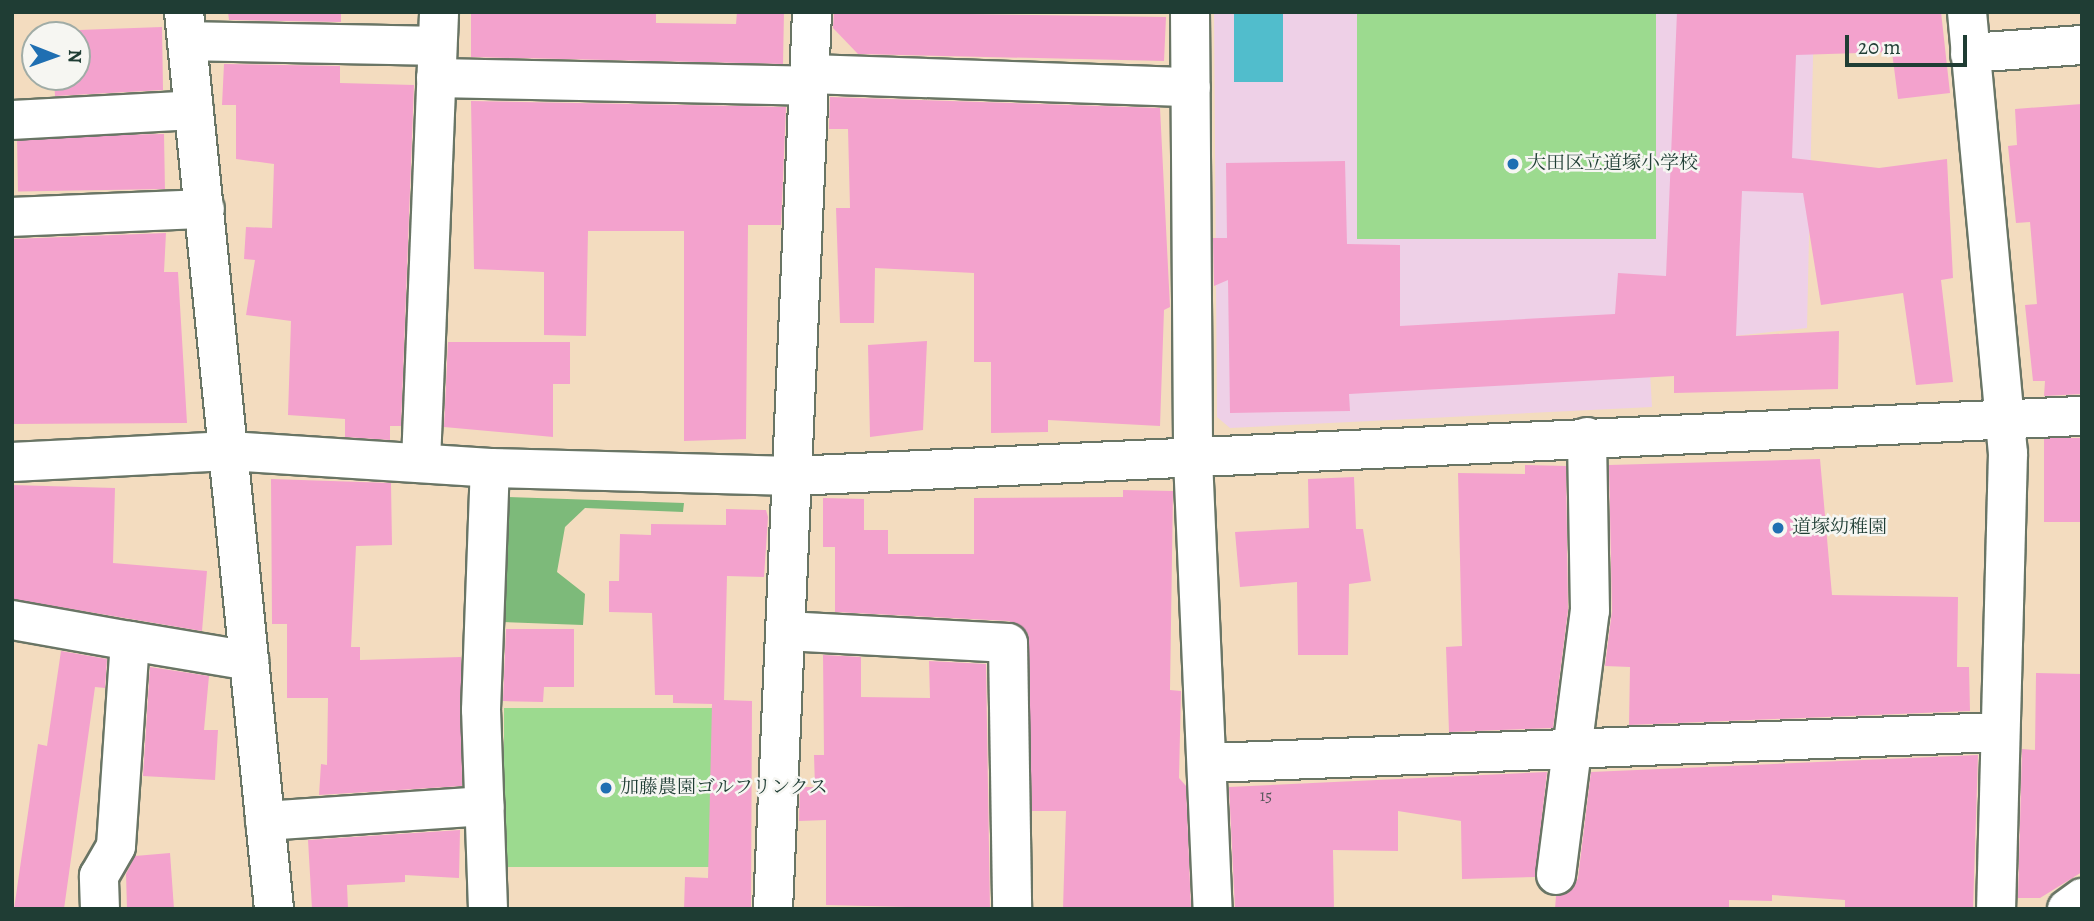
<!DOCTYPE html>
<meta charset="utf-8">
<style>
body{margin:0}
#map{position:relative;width:2094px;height:921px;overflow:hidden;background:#f3dcbf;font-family:Alegreya,"Noto Serif JP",serif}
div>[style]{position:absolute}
.built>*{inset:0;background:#eed0e7}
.green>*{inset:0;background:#9cda8f;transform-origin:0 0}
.forest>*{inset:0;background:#7dba7a}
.water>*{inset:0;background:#51bdcc;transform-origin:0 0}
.building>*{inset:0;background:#f3a2cd;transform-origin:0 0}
.roads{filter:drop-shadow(2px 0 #697565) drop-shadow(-2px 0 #697565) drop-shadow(0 2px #697565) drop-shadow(0 -2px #697565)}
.minor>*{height:38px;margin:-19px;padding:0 19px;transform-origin:19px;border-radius:19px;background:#fff}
.dots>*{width:19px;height:19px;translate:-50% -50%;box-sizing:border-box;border:4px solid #f6f6f2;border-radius:50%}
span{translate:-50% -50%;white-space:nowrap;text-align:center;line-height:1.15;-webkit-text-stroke:5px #f6f6f2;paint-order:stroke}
.number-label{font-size:16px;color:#54565a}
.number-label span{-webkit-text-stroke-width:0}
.poi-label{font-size:19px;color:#1f3d34}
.left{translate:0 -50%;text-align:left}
.frame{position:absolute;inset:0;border:14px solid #1f3d34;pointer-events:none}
.north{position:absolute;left:21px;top:21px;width:70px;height:70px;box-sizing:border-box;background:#f6f6f2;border:2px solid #a0aca6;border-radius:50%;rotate:91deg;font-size:19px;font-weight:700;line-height:28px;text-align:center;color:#1f3d34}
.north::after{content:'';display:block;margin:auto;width:24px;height:32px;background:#1f6fb2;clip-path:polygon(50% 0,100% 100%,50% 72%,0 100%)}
.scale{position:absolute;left:1845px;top:35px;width:122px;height:32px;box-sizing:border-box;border:4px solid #1f3d34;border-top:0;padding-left:9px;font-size:21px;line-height:24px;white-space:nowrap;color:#1f3d34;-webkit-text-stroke:5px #f6f6f2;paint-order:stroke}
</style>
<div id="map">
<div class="built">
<div style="clip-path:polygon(1214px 12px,1814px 12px,1807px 328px,1725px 337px,1647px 320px,1652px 407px,1230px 428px,1217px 417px)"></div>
</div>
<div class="green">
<div style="left:1357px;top:12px;width:299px;height:227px"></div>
<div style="left:504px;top:708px;width:208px;height:159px"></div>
</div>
<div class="forest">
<div style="clip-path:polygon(505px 497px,684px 503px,683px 512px,585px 508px,565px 527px,557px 572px,585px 594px,583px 625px,501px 622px)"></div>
</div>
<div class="water">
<div style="left:1234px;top:12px;width:49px;height:70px"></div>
</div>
<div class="building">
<div style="clip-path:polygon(228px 12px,341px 12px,341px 22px,229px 20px)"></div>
<div style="clip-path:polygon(471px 12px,656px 14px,656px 23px,736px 24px,737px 12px,784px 12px,783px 64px,471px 57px)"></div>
<div style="clip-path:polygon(834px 12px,1166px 17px,1164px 61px,858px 54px,833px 28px)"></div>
<div style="clip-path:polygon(1677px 12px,1941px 12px,1950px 93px,1898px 99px,1892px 52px,1796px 55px,1792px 158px,1879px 168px,1947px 159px,1953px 278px,1941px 280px,1953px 382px,1916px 385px,1903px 293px,1821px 305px,1803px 193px,1742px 191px,1736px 336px,1839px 331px,1838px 389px,1674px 393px,1674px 376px,1349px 394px,1350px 411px,1230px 413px,1228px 280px,1214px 286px,1213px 238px,1227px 238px,1226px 163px,1345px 161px,1347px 244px,1400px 245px,1400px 326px,1615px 314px,1618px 273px,1666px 276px)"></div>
<div style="clip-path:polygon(162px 27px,163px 90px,55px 96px,54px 77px,77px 77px,77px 35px,51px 31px)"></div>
<div style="clip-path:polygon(224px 64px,340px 66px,340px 83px,414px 85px,401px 426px,390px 426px,390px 440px,345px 437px,345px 419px,288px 415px,291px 321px,246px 315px,255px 260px,244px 259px,246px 227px,272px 228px,274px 164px,236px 159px,236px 105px,222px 105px)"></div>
<div style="clip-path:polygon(830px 97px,1160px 108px,1170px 307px,1164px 310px,1160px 426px,1048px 420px,1048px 432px,991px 433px,991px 362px,974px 362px,974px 273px,875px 268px,874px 323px,840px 323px,836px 208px,850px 208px,848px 129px,829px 129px)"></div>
<div style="clip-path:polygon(471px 101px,786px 107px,781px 225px,748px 225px,746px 439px,684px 441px,684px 231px,588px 231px,586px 336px,544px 335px,544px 272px,474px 269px)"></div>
<div style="clip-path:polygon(2082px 104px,2082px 394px,2044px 396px,2045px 381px,2033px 381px,2025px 305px,2037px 304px,2030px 222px,2016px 223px,2008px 146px,2017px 145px,2015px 109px)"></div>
<div style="left:164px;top:134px;width:55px;height:147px;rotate:89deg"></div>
<div style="clip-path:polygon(166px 233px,164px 272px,178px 272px,187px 423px,12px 424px,12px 239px)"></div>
<div style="clip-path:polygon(927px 341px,923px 430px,870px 437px,868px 345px)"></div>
<div style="clip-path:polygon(448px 342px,570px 342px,570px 384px,553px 384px,553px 437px,444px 427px)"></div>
<div style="left:2082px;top:438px;width:84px;height:38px;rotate:90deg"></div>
<div style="clip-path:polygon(1820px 459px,1832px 595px,1958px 597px,1957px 667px,1969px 667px,1970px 711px,1629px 725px,1630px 667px,1605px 666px,1612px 611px,1609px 465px)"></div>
<div style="clip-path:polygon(1525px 465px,1566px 466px,1568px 610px,1553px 728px,1449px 732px,1446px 647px,1462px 646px,1458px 473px,1525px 474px)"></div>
<div style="clip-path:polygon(1354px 477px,1356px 529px,1363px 529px,1371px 581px,1349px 584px,1348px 655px,1298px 655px,1297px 582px,1240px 587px,1235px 532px,1309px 528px,1308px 479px)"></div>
<div style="clip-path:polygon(271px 479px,391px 483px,392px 545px,356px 546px,351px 647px,360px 647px,360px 660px,461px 657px,462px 786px,319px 795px,321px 764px,327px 765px,328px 698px,287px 698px,287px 624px,272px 624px)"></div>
<div style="clip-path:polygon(12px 485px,115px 488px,113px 563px,207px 571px,202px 631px,12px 599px)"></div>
<div style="clip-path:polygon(1123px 490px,1173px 491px,1170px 690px,1181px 691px,1179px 778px,1186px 786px,1191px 909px,1063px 909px,1066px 811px,1032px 811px,1027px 632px,1009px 621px,835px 612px,835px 547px,823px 547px,823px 498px,864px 499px,864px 530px,888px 530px,888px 554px,974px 554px,974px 498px,1123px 497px)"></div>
<div style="clip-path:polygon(726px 509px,766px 510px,768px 517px,764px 577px,727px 576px,724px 700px,752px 701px,751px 909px,684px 909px,685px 877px,708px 878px,712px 704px,673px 703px,673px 695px,655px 695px,652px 613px,609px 612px,609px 581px,619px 581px,620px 534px,651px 535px,651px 524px,726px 525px)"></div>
<div style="clip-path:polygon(506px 629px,574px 629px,574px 687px,544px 687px,543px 702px,503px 701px)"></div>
<div style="clip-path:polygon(61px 651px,107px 659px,105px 688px,95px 687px,64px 909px,14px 909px,38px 744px,47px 746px)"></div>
<div style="clip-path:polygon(823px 655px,861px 657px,861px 697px,930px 698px,929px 661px,986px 664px,990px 909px,826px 905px,826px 820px,799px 821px,800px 787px,815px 787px,814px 755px,824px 755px)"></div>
<div style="clip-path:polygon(150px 667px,209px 676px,204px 730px,218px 730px,215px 780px,143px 776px)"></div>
<div style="clip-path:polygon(2036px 673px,2082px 674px,2082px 872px,2040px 898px,2018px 898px,2022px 749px,2035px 750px)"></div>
<div style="clip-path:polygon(1978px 755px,1973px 909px,1845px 909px,1845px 900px,1772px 895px,1772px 901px,1729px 900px,1729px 909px,1555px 909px,1556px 896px,1573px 889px,1578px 878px,1591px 772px)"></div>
<div style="clip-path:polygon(1547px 772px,1535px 877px,1462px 879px,1461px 821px,1398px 811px,1398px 851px,1333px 850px,1334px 909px,1235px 909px,1229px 787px)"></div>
<div style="clip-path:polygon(460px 830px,459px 878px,405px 875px,405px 882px,347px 885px,348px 909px,312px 909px,308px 840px)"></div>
<div style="clip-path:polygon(170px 853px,174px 909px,127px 909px,126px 874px,135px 856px)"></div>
</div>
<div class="roads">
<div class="minor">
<div style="left:184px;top:12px;width:902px;rotate:84.27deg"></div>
<div style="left:1190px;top:12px;width:447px;rotate:89.6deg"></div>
<div style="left:1193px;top:459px;width:450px;rotate:87.5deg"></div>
<div style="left:1967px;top:12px;width:443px;rotate:84.7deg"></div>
<div style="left:2008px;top:453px;width:456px;rotate:91.5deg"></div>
<div style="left:187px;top:41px;width:250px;rotate:1.1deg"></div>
<div style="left:1970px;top:53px;width:112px;rotate:-4.1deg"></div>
<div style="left:810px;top:74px;width:381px;rotate:2deg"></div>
<div style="left:436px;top:78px;width:373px;rotate:1.2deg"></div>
<div style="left:12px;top:120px;width:182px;rotate:-3.1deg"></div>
<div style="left:12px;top:217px;width:193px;rotate:-2.4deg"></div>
<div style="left:12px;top:462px;width:217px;rotate:-2.9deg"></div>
<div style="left:229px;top:451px;width:262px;rotate:3.7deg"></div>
<div style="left:490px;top:468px;width:303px;rotate:1.5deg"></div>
<div style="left:793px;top:476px;width:1290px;rotate:-2.67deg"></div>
<div style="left:421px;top:462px;width:450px;rotate:-87.7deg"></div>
<div style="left:12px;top:620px;width:120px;rotate:10.1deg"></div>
<div style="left:786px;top:631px;width:222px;rotate:3.1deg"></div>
<div style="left:1008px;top:643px;width:266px;rotate:89.1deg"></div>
<div style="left:1210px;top:763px;width:790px;rotate:-2.25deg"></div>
<div style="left:265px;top:821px;width:220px;rotate:-3.9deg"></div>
<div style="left:1556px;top:875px;width:266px;rotate:-82.7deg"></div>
<div style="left:1590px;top:611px;width:174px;rotate:-91deg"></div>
<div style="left:100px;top:909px;width:33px;rotate:-92deg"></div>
<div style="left:99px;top:876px;width:34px;rotate:-60deg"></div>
<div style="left:116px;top:846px;width:205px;rotate:-86.1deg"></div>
<div style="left:130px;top:641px;width:121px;rotate:9.5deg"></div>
<div style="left:488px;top:909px;width:199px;rotate:-92deg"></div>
<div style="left:481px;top:710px;width:242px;rotate:-87.9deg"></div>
<div style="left:773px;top:909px;width:898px;rotate:-87.51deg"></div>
<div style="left:2067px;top:909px;width:19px;rotate:-36deg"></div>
</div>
</div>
<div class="dots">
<div style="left:1513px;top:164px;background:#1f6fb2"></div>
<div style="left:1778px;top:528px;background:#1f6fb2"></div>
<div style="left:606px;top:788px;background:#1f6fb2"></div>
</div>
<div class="number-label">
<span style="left:1266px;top:796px">15</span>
</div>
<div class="poi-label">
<span class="left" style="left:1527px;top:164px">大田区立道塚小学校</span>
<span class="left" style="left:1792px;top:528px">道塚幼稚園</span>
<span class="left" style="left:620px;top:788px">加藤農園ゴルフリンクス</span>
</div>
<div class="frame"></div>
<div class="north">N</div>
<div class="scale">20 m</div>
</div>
